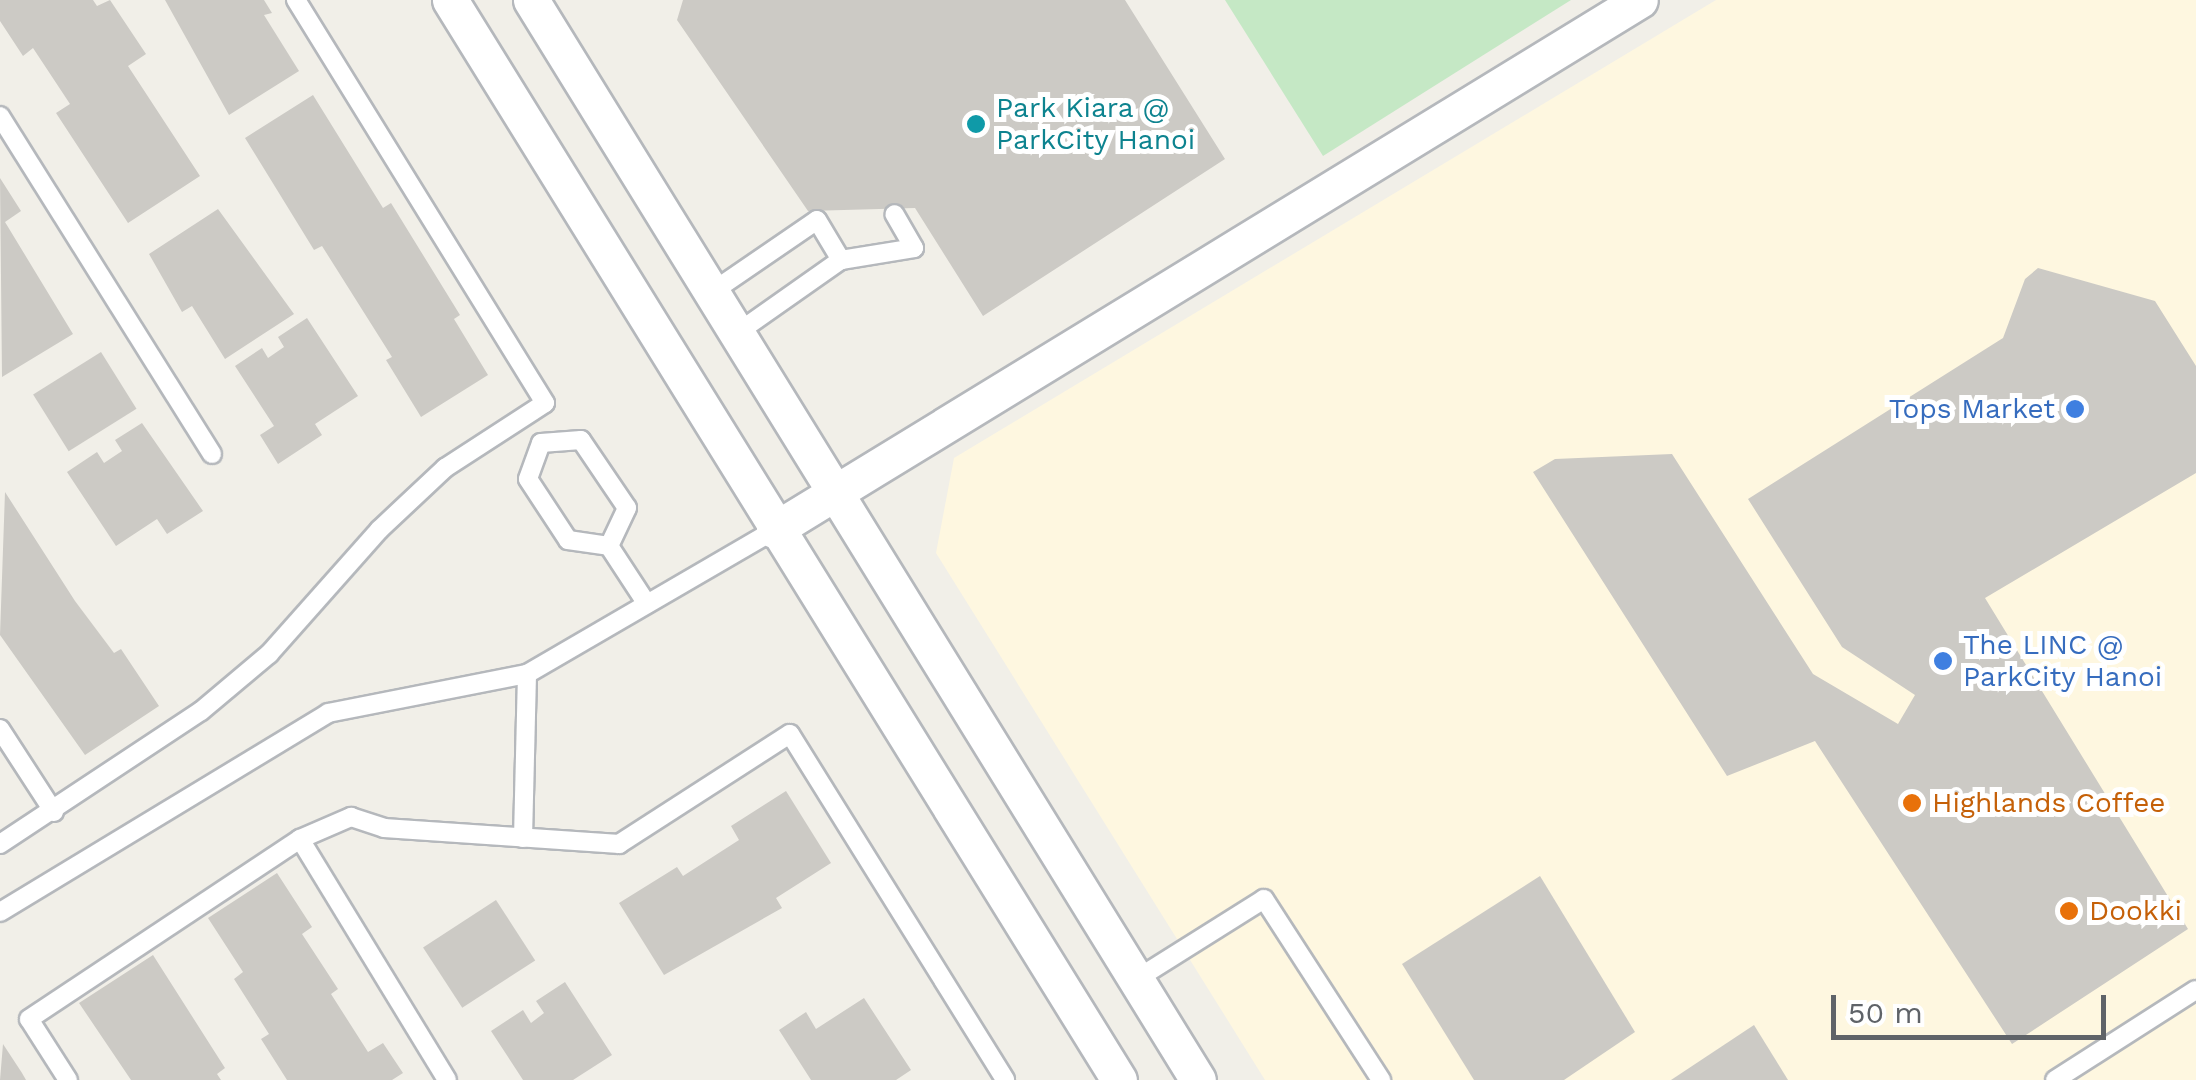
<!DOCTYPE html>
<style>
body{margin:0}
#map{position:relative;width:2196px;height:1080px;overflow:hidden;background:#f1efe8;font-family:"Work Sans",sans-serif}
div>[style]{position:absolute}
.commercial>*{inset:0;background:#fef7e0}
.green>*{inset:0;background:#c5e8c5}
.building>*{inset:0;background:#cccac5;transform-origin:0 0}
.roads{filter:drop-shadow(2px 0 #b5b8bc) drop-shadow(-2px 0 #b5b8bc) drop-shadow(0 2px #b5b8bc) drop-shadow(0 -2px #b5b8bc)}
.lane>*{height:18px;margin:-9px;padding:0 9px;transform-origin:9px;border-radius:9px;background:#fff}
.street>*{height:35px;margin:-17.5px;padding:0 17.5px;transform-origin:17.5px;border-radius:17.5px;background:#fff}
.dots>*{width:28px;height:28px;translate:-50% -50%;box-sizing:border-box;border:5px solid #fff;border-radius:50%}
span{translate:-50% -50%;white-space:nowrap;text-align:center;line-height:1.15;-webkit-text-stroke:10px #fff;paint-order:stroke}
.culture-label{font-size:28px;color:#0d838f}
.left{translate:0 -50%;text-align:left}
.shop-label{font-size:28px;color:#366cbe}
.right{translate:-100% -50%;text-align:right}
.food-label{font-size:28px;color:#c56008}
.scale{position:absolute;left:1831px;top:995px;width:275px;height:45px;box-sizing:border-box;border:5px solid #5f6368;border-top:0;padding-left:12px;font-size:30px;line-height:35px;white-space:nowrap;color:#5f6368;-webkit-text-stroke:8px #fff;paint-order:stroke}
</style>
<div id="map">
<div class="commercial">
<div style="clip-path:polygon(1716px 0,2196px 0,2196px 1080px,1265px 1080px,936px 553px,954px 458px)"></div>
</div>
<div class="green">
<div style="clip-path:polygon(1225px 0,1571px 0,1323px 156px)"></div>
</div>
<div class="building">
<div style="clip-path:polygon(0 0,93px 0,97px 6px,110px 0,146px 54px,128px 66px,200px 176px,128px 223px,56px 113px,70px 104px,33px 48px,23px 56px,0 21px)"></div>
<div style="clip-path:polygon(165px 0,264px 0,272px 13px,264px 15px,299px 71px,229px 115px)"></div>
<div style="clip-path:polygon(683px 0,1125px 0,1225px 159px,983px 316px,915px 208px,808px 211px,677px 20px)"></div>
<div style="clip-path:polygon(313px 95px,383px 208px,391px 203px,460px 315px,454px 319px,488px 375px,421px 417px,386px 360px,392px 357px,322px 246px,314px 250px,245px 138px)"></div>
<div style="clip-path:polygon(0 178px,21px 211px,5px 222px,73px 334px,2px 377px)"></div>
<div style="clip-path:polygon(218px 209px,294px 314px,225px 359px,192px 306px,182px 312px,149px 254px)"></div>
<div style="clip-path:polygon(2038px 268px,2155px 301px,2196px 366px,2196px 473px,1985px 598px,2188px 929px,2012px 1044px,1815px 741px,1727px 776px,1533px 472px,1555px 459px,1672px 454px,1813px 674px,1898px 724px,1915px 695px,1842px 647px,1748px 499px,2003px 338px,2025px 279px)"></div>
<div style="clip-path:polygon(307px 318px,358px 396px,315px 424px,322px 435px,278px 464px,260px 435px,274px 426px,235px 366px,262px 348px,268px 358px,284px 347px,278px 337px)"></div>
<div style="left:101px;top:352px;width:67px;height:80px;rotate:58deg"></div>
<div style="clip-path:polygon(142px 423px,203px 511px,167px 534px,157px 519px,116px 546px,67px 472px,97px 452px,104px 463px,122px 451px,115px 440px)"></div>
<div style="clip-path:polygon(5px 492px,75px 601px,114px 653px,121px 649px,159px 706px,85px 755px,0 635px)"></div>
<div style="clip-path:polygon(786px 791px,831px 863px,776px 898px,782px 908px,664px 975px,619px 903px,677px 867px,683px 876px,739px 840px,731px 826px)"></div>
<div style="clip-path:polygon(277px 873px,312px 927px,302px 934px,338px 989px,331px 994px,368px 1052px,383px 1043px,403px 1073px,392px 1080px,287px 1080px,261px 1039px,269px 1034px,234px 979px,243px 972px,208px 918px)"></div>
<div style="clip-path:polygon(1540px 876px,1635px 1032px,1564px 1080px,1474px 1080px,1402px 964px)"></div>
<div style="left:496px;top:900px;width:72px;height:87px;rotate:57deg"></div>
<div style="clip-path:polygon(153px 955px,225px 1068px,217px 1074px,221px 1080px,131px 1080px,79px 1003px)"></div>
<div style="clip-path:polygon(565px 982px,612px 1055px,573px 1080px,523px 1080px,491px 1031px,523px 1010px,531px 1023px,544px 1013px,536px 1001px)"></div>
<div style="clip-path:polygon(864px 998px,911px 1070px,896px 1080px,811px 1080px,779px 1030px,806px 1012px,816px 1029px)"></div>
<div style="clip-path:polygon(1754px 1025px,1788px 1080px,1671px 1080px)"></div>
<div style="clip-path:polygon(3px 1044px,22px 1073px,26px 1080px,0 1080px)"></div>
</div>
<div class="roads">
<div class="lane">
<div style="left:0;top:116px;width:399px;rotate:57.9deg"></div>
<div style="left:712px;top:292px;width:127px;rotate:-34.4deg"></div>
<div style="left:817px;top:220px;width:47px;rotate:59deg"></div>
<div style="left:841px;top:260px;width:74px;rotate:-9.3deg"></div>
<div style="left:914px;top:248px;width:39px;rotate:-120deg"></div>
<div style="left:737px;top:333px;width:127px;rotate:-35.1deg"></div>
<div style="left:541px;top:443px;width:38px;rotate:110deg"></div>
<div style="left:528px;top:479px;width:73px;rotate:56.7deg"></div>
<div style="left:568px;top:540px;width:41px;rotate:8.3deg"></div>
<div style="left:609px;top:546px;width:69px;rotate:56.8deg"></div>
<div style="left:541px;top:443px;width:40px;rotate:-4.3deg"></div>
<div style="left:581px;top:440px;width:82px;rotate:55.9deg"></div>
<div style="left:627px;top:508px;width:42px;rotate:115.3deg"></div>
<div style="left:0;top:729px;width:99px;rotate:57deg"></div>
<div style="left:523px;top:838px;width:164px;rotate:-88.6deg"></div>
<div style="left:300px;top:839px;width:282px;rotate:58.6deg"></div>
<div style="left:0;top:844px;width:241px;rotate:-33.5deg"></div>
<div style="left:201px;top:711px;width:89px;rotate:-40deg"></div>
<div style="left:269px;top:654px;width:166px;rotate:-48.4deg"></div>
<div style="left:379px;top:530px;width:91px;rotate:-43.2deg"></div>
<div style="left:445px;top:468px;width:119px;rotate:-33deg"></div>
<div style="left:545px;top:403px;width:474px;rotate:-121.7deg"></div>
<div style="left:0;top:912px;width:384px;rotate:-31.2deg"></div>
<div style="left:328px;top:713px;width:203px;rotate:-11.1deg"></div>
<div style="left:527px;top:674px;width:286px;rotate:-30.2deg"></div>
<div style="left:1135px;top:980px;width:152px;rotate:-32.1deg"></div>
<div style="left:1264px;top:899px;width:216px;rotate:57.1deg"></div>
<div style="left:68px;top:1080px;width:72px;rotate:-122.6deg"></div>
<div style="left:29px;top:1019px;width:325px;rotate:-33.6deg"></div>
<div style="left:300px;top:839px;width:56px;rotate:-23.3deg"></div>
<div style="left:351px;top:817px;width:35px;rotate:18deg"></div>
<div style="left:384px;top:828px;width:236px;rotate:3.9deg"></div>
<div style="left:619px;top:844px;width:203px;rotate:-32.8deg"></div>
<div style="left:790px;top:734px;width:407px;rotate:58.1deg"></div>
<div style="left:2055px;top:1080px;width:167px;rotate:-32.6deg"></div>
</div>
<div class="street">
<div style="left:450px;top:0;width:1270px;rotate:58.22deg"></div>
<div style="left:531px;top:0;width:1269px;rotate:58.3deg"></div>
<div style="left:774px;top:530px;width:1015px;rotate:-31.47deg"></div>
</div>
</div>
<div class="dots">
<div style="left:976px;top:124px;background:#0f9aa8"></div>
<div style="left:2075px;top:409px;background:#3f7fe0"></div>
<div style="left:1943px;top:661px;background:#3f7fe0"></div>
<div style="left:1912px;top:803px;background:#e8710a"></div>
<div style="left:2069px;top:911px;background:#e8710a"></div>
</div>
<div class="culture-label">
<span class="left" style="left:996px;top:124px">Park Kiara @<br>ParkCity Hanoi</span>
</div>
<div class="shop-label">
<span class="right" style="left:2055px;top:409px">Tops Market</span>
<span class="left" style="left:1963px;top:661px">The LINC @<br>ParkCity Hanoi</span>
</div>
<div class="food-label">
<span class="left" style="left:1932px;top:803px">Highlands Coffee</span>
<span class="left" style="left:2089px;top:911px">Dookki</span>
</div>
<div class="scale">50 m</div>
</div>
